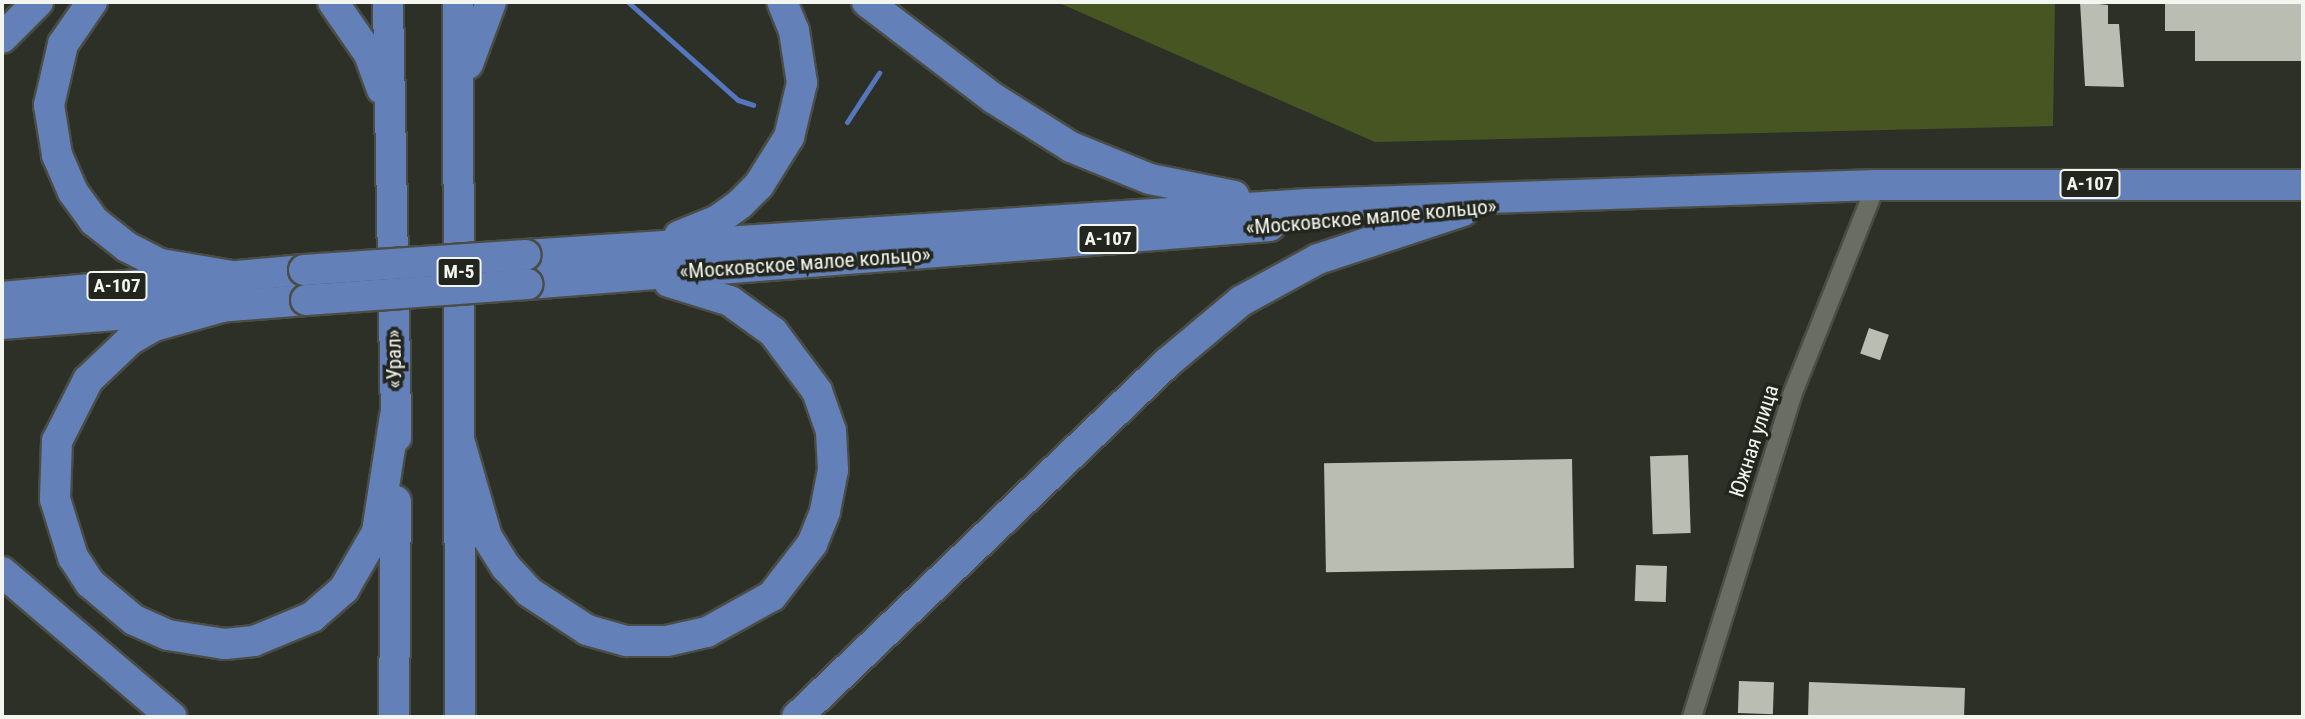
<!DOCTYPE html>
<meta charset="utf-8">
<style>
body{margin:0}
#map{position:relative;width:2305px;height:719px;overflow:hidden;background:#2d3027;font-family:"Roboto Condensed",sans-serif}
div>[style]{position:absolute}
.green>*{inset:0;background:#475523}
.stream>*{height:5px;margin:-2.5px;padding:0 2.5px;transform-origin:2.5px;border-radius:2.5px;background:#5576bc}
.building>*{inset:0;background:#b9bdb2;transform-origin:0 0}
.roads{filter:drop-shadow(2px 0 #4a4d46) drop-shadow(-2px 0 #4a4d46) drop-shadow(0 2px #4a4d46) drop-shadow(0 -2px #4a4d46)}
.minor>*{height:18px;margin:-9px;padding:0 9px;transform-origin:9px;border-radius:9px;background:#6a6d63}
.trunk>*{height:30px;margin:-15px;padding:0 15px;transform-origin:15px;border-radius:15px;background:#6380b8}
.bridges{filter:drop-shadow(2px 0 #4a4d46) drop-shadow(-2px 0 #4a4d46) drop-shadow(0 2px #4a4d46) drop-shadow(0 -2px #4a4d46)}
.trunk-bridge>*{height:30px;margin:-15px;padding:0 15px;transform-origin:15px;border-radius:15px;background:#6380b8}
span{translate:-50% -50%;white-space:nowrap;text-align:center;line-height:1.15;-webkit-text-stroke:7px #23261e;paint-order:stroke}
.shield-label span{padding:2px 5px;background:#23261e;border:2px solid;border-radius:5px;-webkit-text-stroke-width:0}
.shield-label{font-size:19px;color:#f3f5ef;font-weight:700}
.street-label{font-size:21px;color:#f3f5ef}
.frame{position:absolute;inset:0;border:4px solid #f3f5ef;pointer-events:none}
</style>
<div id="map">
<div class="green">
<div style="clip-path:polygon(1057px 2px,2055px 2px,2053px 126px,1375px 142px)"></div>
</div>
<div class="stream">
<div style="left:628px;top:2px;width:147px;rotate:41.7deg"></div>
<div style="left:738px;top:100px;width:16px;rotate:18deg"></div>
<div style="left:847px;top:122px;width:59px;rotate:-56.9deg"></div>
</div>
<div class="building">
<div style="clip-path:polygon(2080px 2px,2108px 5px,2108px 24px,2119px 24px,2124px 87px,2085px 86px)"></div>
<div style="clip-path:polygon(2165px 2px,2303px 2px,2303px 61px,2195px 61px,2195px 31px,2165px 31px)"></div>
<div style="left:1869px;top:328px;width:21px;height:27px;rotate:19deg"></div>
<div style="left:1688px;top:455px;width:78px;height:38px;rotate:88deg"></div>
<div style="left:1572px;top:459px;width:109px;height:248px;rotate:89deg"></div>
<div style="left:1636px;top:565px;width:31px;height:36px;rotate:2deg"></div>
<div style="left:1739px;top:681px;width:35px;height:32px;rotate:2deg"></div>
<div style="clip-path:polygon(1809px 682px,1965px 688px,1964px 717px,1808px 717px)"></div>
</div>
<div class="roads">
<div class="minor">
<div style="left:1692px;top:717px;width:337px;rotate:-72.7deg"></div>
<div style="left:1792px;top:395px;width:226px;rotate:-68.2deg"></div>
</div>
<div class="trunk">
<div style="left:92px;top:2px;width:51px;rotate:124.6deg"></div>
<div style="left:63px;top:44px;width:63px;rotate:102.9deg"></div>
<div style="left:49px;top:105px;width:51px;rotate:80.9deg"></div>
<div style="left:57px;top:155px;width:40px;rotate:66.6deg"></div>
<div style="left:73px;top:192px;width:36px;rotate:54deg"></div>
<div style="left:94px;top:221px;width:42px;rotate:38.2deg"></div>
<div style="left:127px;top:247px;width:38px;rotate:27deg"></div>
<div style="left:161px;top:264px;width:72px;rotate:9.6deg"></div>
<div style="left:333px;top:2px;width:63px;rotate:55.3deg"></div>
<div style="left:369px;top:54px;width:37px;rotate:70deg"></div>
<div style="left:388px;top:2px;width:435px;rotate:88.9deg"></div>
<div style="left:458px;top:2px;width:715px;rotate:89.84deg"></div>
<div style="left:867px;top:2px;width:158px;rotate:37.3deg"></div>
<div style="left:993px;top:98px;width:92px;rotate:32.1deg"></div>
<div style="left:1071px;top:147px;width:85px;rotate:22.1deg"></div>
<div style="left:1150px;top:179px;width:86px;rotate:11.4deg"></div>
<div style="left:2px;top:38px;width:51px;rotate:-45deg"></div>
<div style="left:468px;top:64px;width:66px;rotate:-69.6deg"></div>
<div style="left:679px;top:236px;width:42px;rotate:-22.3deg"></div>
<div style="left:718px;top:220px;width:27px;rotate:-36deg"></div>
<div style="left:740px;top:204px;width:27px;rotate:-45deg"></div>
<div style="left:759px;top:185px;width:57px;rotate:-58deg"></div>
<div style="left:789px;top:137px;width:56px;rotate:-76.5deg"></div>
<div style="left:802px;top:83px;width:53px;rotate:-98.7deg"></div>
<div style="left:794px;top:31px;width:31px;rotate:-112deg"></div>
<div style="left:525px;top:255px;width:785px;rotate:-3.73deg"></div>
<div style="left:1308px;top:204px;width:568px;rotate:-1.92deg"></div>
<div style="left:1876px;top:185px;width:427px"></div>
<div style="left:527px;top:284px;width:745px;rotate:-4.46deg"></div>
<div style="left:2px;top:297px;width:303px;rotate:-5.1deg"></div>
<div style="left:229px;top:305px;width:78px;rotate:164.4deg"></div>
<div style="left:154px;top:326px;width:28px;rotate:150deg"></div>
<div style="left:130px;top:340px;width:58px;rotate:136.4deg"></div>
<div style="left:88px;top:380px;width:68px;rotate:116.9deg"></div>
<div style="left:57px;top:441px;width:58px;rotate:92deg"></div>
<div style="left:55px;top:499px;width:61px;rotate:72.8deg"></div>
<div style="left:73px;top:557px;width:31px;rotate:57deg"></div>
<div style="left:90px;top:583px;width:57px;rotate:40.1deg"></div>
<div style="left:134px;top:620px;width:37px;rotate:24deg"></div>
<div style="left:168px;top:635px;width:58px;rotate:9deg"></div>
<div style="left:225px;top:644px;width:29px;rotate:-6deg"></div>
<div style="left:254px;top:641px;width:63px;rotate:-22.5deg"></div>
<div style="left:312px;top:617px;width:43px;rotate:-41.2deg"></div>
<div style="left:344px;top:589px;width:66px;rotate:-59.9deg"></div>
<div style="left:377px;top:532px;width:117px;rotate:-81.2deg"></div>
<div style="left:2px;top:324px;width:305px;rotate:-4.5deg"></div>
<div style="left:460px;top:443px;width:98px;rotate:74deg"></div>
<div style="left:487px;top:537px;width:36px;rotate:58deg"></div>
<div style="left:506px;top:567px;width:34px;rotate:47deg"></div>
<div style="left:529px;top:592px;width:69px;rotate:33.2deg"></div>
<div style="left:587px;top:630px;width:41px;rotate:15.8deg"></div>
<div style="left:626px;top:641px;width:41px"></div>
<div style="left:667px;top:641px;width:41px;rotate:-12.7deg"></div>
<div style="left:707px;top:632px;width:74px;rotate:-29deg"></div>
<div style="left:772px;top:596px;width:66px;rotate:-52.4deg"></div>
<div style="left:812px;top:544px;width:35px;rotate:-68deg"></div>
<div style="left:825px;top:511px;width:42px;rotate:-79deg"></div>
<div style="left:833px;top:470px;width:39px;rotate:-93deg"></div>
<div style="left:831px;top:431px;width:42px;rotate:-109.3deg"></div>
<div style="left:817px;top:391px;width:74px;rotate:-126.7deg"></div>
<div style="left:773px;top:332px;width:53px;rotate:-144.2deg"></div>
<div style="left:730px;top:301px;width:64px;rotate:-162.7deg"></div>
<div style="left:2px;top:572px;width:223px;rotate:40.5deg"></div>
<div style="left:394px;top:717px;width:216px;rotate:-89.5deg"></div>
<div style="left:797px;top:717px;width:512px;rotate:-43.73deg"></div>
<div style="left:1167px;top:363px;width:97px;rotate:-40deg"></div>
<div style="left:1241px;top:301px;width:88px;rotate:-28.6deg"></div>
<div style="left:1318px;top:259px;width:153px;rotate:-18.3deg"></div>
</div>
</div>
<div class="bridges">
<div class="trunk-bridge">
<div style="left:304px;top:270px;width:222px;rotate:-3.9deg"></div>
<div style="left:306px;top:300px;width:222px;rotate:-4.1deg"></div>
</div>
</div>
<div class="shield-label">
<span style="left:2090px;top:184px">А-107</span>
<span style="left:1108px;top:239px">А-107</span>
<span style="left:459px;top:272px">М-5</span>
<span style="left:117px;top:286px">А-107</span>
</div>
<div class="street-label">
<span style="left:1371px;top:217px;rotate:-5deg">«Московское малое кольцо»</span>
<span style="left:805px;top:263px;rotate:-4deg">«Московское малое кольцо»</span>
<span style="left:394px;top:359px;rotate:-91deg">«Урал»</span>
<span style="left:1754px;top:441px;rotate:-72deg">Южная улица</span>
</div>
<div class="frame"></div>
</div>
